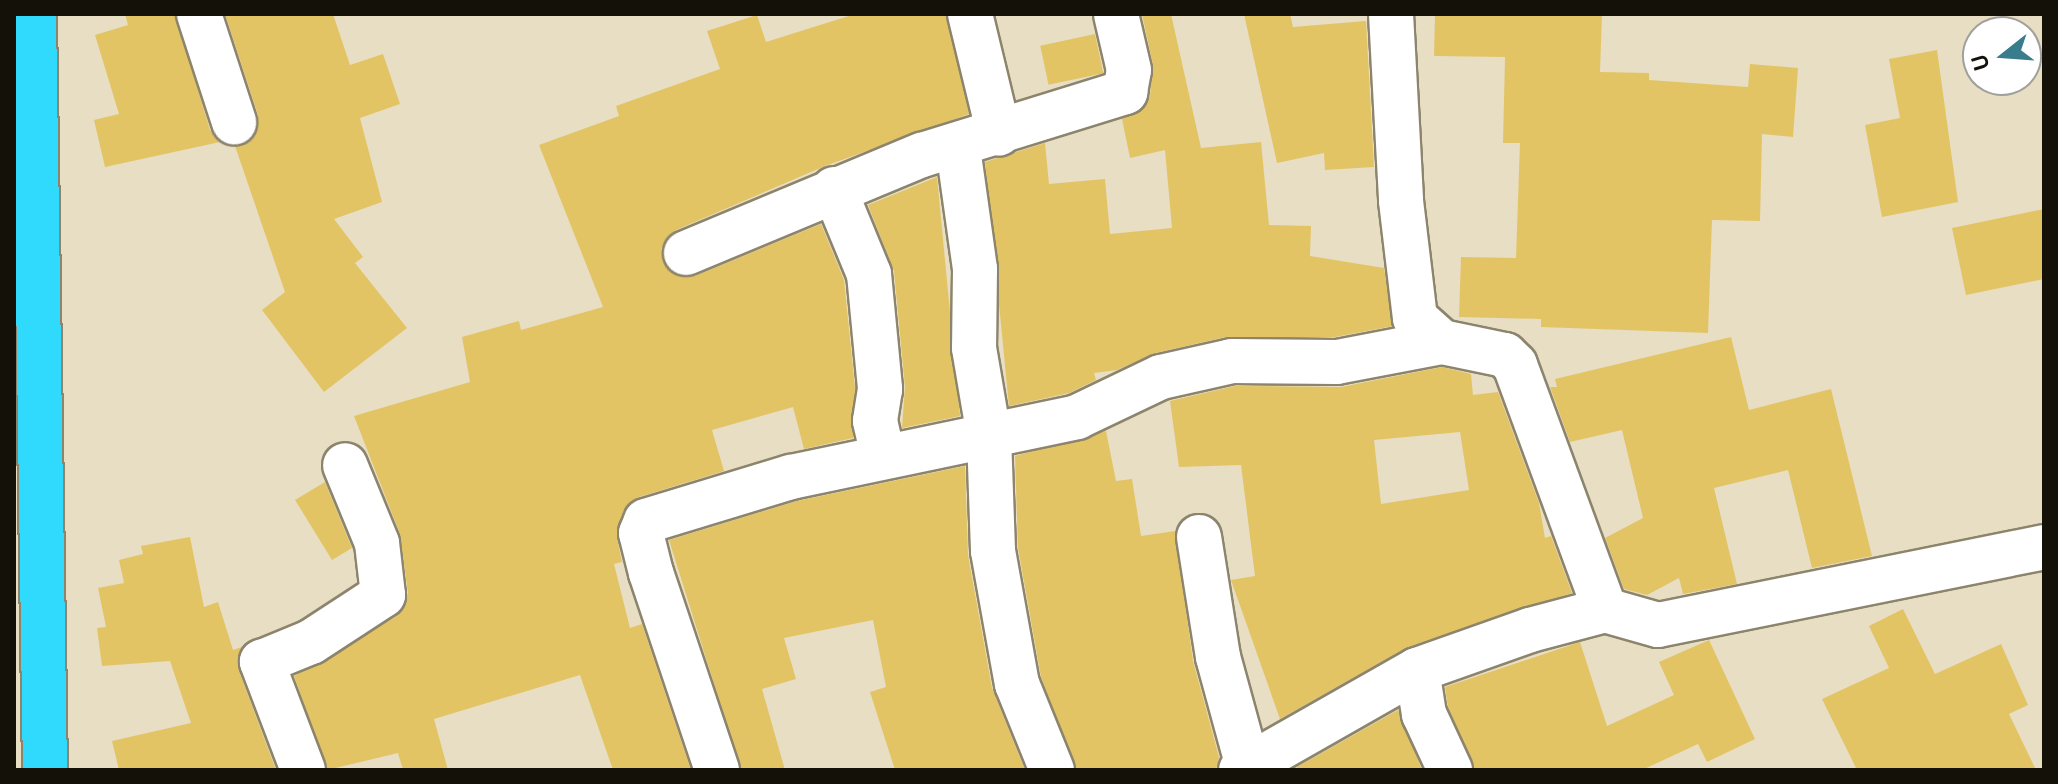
<!DOCTYPE html>
<style>
body{margin:0}
#map{position:relative;width:2058px;height:784px;overflow:hidden;background:#e7dec4;font-family:"DM Sans",sans-serif}
div>[style]{position:absolute}
.building>*{inset:0;background:#e3c465;transform-origin:0 0}
.roads{filter:drop-shadow(2px 0 #8c846c) drop-shadow(-2px 0 #8c846c) drop-shadow(0 2px #8c846c) drop-shadow(0 -2px #8c846c)}
.street>*{height:44px;margin:-22px;padding:0 22px;transform-origin:22px;border-radius:22px;background:#fff}
.highway>*{height:44px;margin:-22px;padding:0 22px;transform-origin:22px;border-radius:22px;background:#30dafd}
span{translate:-50% -50%;white-space:nowrap;text-align:center;line-height:1.15;-webkit-text-stroke:7px #fff;paint-order:stroke}
.frame{position:absolute;inset:0;border:16px solid #141108;pointer-events:none}
.north{position:absolute;left:1962px;top:16px;width:80px;height:80px;box-sizing:border-box;background:#fff;border:2px solid #a1a09c;border-radius:50%;rotate:253deg;font-size:22px;font-weight:700;line-height:32px;text-align:center;color:#141108}
.north::after{content:'';display:block;margin:auto;width:28px;height:36px;background:#397c8c;clip-path:polygon(50% 0,100% 100%,50% 72%,0 100%)}
</style>
<div id="map">
<div class="building">
<div style="clip-path:polygon(125px 14px,175px 14px,210px 130px,220px 142px,105px 167px,94px 120px,119px 114px,95px 35px,128px 25px)"></div>
<div style="clip-path:polygon(225px 14px,333px 14px,350px 65px,383px 54px,400px 104px,360px 118px,382px 202px,334px 219px,363px 257px,355px 263px,407px 328px,324px 392px,262px 310px,285px 292px,235px 146px,253px 138px,258px 115px)"></div>
<div style="clip-path:polygon(855px 14px,946px 14px,969px 114px,825px 166px,676px 230px,661px 249px,670px 272px,695px 276px,821px 224px,844px 280px,855px 388px,853px 438px,804px 449px,793px 407px,712px 430px,724px 471px,639px 497px,623px 511px,617px 538px,622px 562px,614px 564px,630px 628px,642px 624px,691px 770px,613px 770px,580px 675px,434px 719px,448px 770px,403px 770px,398px 753px,327px 770px,294px 676px,397px 616px,408px 593px,400px 534px,354px 416px,470px 382px,462px 337px,519px 321px,521px 330px,603px 307px,539px 145px,619px 116px,616px 106px,720px 69px,707px 31px,757px 15px,766px 42px)"></div>
<div style="clip-path:polygon(1142px 14px,1171px 14px,1201px 148px,1261px 142px,1269px 225px,1311px 226px,1310px 256px,1384px 268px,1393px 326px,1335px 337px,1226px 337px,1155px 353px,1117px 370px,1094px 373px,1096px 380px,1069px 393px,1009px 406px,985px 162px,1045px 143px,1049px 184px,1105px 179px,1110px 234px,1172px 228px,1165px 150px,1130px 158px,1122px 119px,1143px 109px,1150px 96px,1153px 65px)"></div>
<div style="clip-path:polygon(1244px 14px,1290px 14px,1293px 27px,1366px 21px,1374px 167px,1325px 170px,1324px 153px,1277px 163px)"></div>
<div style="clip-path:polygon(1435px 14px,1602px 14px,1600px 72px,1649px 73px,1649px 80px,1748px 87px,1750px 64px,1798px 68px,1793px 137px,1762px 134px,1760px 221px,1712px 220px,1708px 333px,1541px 327px,1541px 319px,1459px 317px,1461px 257px,1516px 258px,1520px 143px,1503px 143px,1505px 57px,1434px 56px)"></div>
<div style="left:1095px;top:34px;width:40px;height:56px;rotate:78deg"></div>
<div style="clip-path:polygon(1937px 50px,1958px 202px,1882px 217px,1865px 125px,1900px 118px,1889px 59px)"></div>
<div style="clip-path:polygon(937px 177px,960px 416px,902px 428px,905px 387px,894px 271px,868px 205px)"></div>
<div style="clip-path:polygon(2044px 209px,2044px 279px,1966px 295px,1952px 228px)"></div>
<div style="clip-path:polygon(1731px 337px,1749px 410px,1831px 389px,1872px 556px,1812px 568px,1788px 470px,1714px 488px,1737px 584px,1683px 594px,1679px 578px,1647px 595px,1624px 589px,1605px 538px,1643px 518px,1622px 430px,1570px 442px,1550px 387px,1557px 387px,1555px 379px)"></div>
<div style="clip-path:polygon(evenodd,1442px 367px,1471px 374px,1473px 395px,1498px 392px,1539px 503px,1545px 538px,1551px 536px,1572px 593px,1408px 647px,1280px 719px,1231px 580px,1255px 576px,1241px 465px,1179px 467px,1170px 401px,1235px 386px,1341px 387px,1442px 367px,1460px 432px,1469px 490px,1381px 504px,1374px 440px,1460px 432px)"></div>
<div style="clip-path:polygon(1106px 431px,1116px 481px,1132px 479px,1141px 536px,1175px 531px,1193px 661px,1219px 757px,1216px 770px,1076px 770px,1041px 677px,1018px 548px,1015px 456px)"></div>
<div style="clip-path:polygon(965px 466px,968px 555px,992px 688px,1025px 770px,895px 770px,870px 692px,886px 687px,873px 620px,784px 638px,796px 679px,762px 689px,785px 770px,741px 770px,669px 540px,797px 501px)"></div>
<div style="clip-path:polygon(325px 482px,352px 548px,332px 560px,295px 500px)"></div>
<div style="clip-path:polygon(190px 537px,204px 607px,218px 602px,233px 650px,242px 647px,239px 671px,276px 770px,119px 770px,112px 741px,191px 723px,170px 661px,102px 666px,97px 628px,106px 627px,98px 588px,124px 583px,119px 560px,143px 554px,141px 546px)"></div>
<div style="clip-path:polygon(1903px 609px,1935px 674px,2001px 644px,2028px 705px,2009px 714px,2036px 770px,1857px 770px,1822px 699px,1889px 668px,1869px 626px)"></div>
<div style="clip-path:polygon(1709px 640px,1755px 739px,1707px 762px,1698px 744px,1642px 770px,1475px 770px,1448px 707px,1445px 687px,1580px 642px,1607px 726px,1674px 695px,1659px 662px)"></div>
<div style="clip-path:polygon(1398px 710px,1422px 770px,1298px 770px,1297px 767px)"></div>
</div>
<div class="roads">
<div class="street">
<div style="left:199px;top:14px;width:114px;rotate:72deg"></div>
<div style="left:970px;top:14px;width:123px;rotate:76.4deg"></div>
<div style="left:1391px;top:14px;width:187px;rotate:86.9deg"></div>
<div style="left:1401px;top:201px;width:118px;rotate:83.2deg"></div>
<div style="left:1415px;top:318px;width:36px;rotate:42deg"></div>
<div style="left:1442px;top:342px;width:64px;rotate:11.7deg"></div>
<div style="left:1505px;top:355px;width:14px;rotate:45deg"></div>
<div style="left:1515px;top:365px;width:261px;rotate:69.8deg"></div>
<div style="left:958px;top:148px;width:122px;rotate:82deg"></div>
<div style="left:975px;top:269px;width:79px;rotate:90.7deg"></div>
<div style="left:974px;top:348px;width:89px;rotate:80.3deg"></div>
<div style="left:989px;top:436px;width:115px;rotate:88deg"></div>
<div style="left:993px;top:551px;width:135px;rotate:79.8deg"></div>
<div style="left:1017px;top:684px;width:93px;rotate:67.9deg"></div>
<div style="left:834px;top:189px;width:92px;rotate:67.6deg"></div>
<div style="left:869px;top:274px;width:116px;rotate:84.5deg"></div>
<div style="left:880px;top:389px;width:32px;rotate:99deg"></div>
<div style="left:875px;top:421px;width:36px;rotate:77deg"></div>
<div style="left:686px;top:253px;width:256px;rotate:-22.6deg"></div>
<div style="left:922px;top:155px;width:213px;rotate:-17.2deg"></div>
<div style="left:1125px;top:92px;width:22px;rotate:-80deg"></div>
<div style="left:1129px;top:70px;width:57px;rotate:-103.1deg"></div>
<div style="left:1199px;top:537px;width:121px;rotate:81deg"></div>
<div style="left:1218px;top:657px;width:114px;rotate:74.7deg"></div>
<div style="left:1417px;top:670px;width:45px;rotate:81deg"></div>
<div style="left:1424px;top:714px;width:62px;rotate:65.1deg"></div>
<div style="left:303px;top:770px;width:116px;rotate:-110.8deg"></div>
<div style="left:262px;top:662px;width:53px;rotate:-22.2deg"></div>
<div style="left:311px;top:642px;width:86px;rotate:-33.1deg"></div>
<div style="left:383px;top:595px;width:52px;rotate:-96.6deg"></div>
<div style="left:377px;top:543px;width:84px;rotate:-112.3deg"></div>
<div style="left:717px;top:770px;width:208px;rotate:-108.5deg"></div>
<div style="left:651px;top:573px;width:41px;rotate:-104deg"></div>
<div style="left:641px;top:533px;width:13px;rotate:-67deg"></div>
<div style="left:646px;top:521px;width:152px;rotate:-16.9deg"></div>
<div style="left:791px;top:477px;width:292px;rotate:-11.8deg"></div>
<div style="left:1077px;top:417px;width:93px;rotate:-25.5deg"></div>
<div style="left:1161px;top:377px;width:73px;rotate:-12.7deg"></div>
<div style="left:1232px;top:361px;width:105px;rotate:0.5deg"></div>
<div style="left:1337px;top:362px;width:107px;rotate:-10.8deg"></div>
<div style="left:1241px;top:770px;width:202px;rotate:-29.6deg"></div>
<div style="left:1417px;top:670px;width:120px;rotate:-19.5deg"></div>
<div style="left:1530px;top:630px;width:78px;rotate:-14.9deg"></div>
<div style="left:1605px;top:610px;width:55px;rotate:15.8deg"></div>
<div style="left:1658px;top:625px;width:394px;rotate:-11.4deg"></div>
</div>
<div class="highway">
<div style="left:34px;top:14px;width:756px;rotate:89.17deg"></div>
</div>
</div>
<div class="frame"></div>
<div class="north">U</div>
</div>
